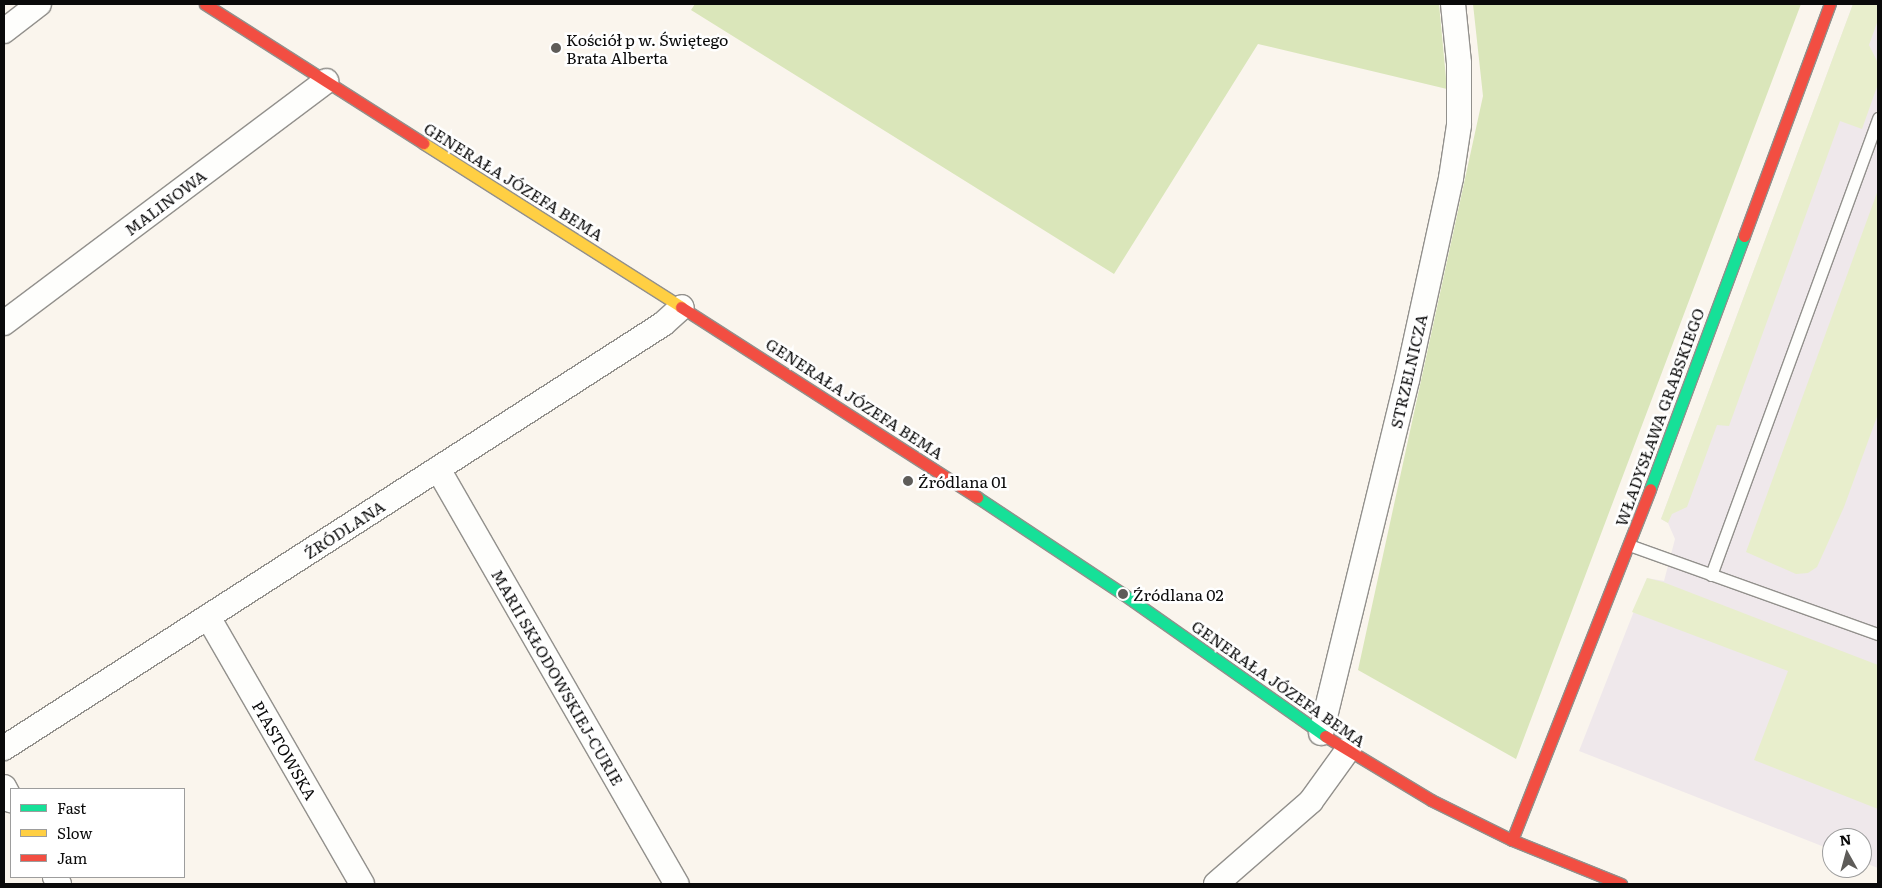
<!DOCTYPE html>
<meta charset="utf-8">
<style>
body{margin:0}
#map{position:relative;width:1882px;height:888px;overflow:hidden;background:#faf5ed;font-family:Literata,serif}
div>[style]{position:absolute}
.industrial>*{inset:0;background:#efe8eb}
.green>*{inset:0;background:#e8eecc}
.forest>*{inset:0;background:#dae6ba}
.roads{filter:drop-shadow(1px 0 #92908c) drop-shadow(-1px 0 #92908c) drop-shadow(0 1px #92908c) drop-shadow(0 -1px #92908c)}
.lane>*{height:11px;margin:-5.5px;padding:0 5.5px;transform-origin:5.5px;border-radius:5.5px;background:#fefefc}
.street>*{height:24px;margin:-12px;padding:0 12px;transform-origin:12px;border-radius:12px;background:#fefefc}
.fast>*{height:11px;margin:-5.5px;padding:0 5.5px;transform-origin:5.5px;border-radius:5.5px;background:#16e098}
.slow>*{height:11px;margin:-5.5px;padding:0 5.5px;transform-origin:5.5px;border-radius:5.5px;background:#ffcf43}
.jam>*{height:11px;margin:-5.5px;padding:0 5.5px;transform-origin:5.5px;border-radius:5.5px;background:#f24e42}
.dots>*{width:14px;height:14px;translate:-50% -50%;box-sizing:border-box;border:2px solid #fff;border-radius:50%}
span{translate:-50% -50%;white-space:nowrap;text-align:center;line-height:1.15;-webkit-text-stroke:5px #fff;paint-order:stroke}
.poi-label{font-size:16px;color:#0a0a0a}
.left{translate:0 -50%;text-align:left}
.street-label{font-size:16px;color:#0a0a0a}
.frame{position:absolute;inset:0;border:5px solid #0a0a0a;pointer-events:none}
.legend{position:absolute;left:10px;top:788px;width:175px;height:90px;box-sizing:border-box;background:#fff;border:1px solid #9d9d9d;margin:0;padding:6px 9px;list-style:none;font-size:15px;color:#0a0a0a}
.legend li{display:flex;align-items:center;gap:10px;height:25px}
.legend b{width:25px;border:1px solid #9d9d9d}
.north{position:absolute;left:1822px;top:828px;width:50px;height:50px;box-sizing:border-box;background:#fff;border:1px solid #9d9d9d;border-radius:50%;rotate:353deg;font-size:14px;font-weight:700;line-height:20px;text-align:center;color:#0a0a0a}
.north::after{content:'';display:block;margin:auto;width:18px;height:22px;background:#5e5c59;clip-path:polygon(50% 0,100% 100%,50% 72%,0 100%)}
</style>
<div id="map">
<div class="industrial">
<div style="clip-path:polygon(1853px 4px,1878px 4px,1878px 868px,1862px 862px,1862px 838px,1832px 838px,1832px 850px,1579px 751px,1647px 578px,1664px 581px,1675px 539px,1668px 523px,1661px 519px)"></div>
</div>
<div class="green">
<div style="clip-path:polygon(1853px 4px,1878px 4px,1878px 20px,1869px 45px,1878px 63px,1878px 84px,1862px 129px,1840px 121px,1729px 426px,1717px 425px,1687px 507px,1672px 514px,1668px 523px,1661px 519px)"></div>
<div style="clip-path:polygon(1878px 190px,1878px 414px,1844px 507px,1817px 567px,1808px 573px,1796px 574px,1746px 552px)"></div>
<div style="clip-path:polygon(1647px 578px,1663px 582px,1878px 665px,1878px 809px,1754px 760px,1788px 671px,1632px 612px)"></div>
</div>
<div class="forest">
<div style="clip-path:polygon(695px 4px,1439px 4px,1447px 89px,1258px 44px,1114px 274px,691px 10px)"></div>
<div style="clip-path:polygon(1473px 4px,1801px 4px,1516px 759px,1358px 670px,1483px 96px)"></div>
</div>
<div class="roads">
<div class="lane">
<div style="left:1629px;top:545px;width:264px;rotate:19.7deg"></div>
<div style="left:1711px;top:575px;width:487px;rotate:-69.9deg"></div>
</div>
<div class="street">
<div style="left:4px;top:31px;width:44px;rotate:-37.6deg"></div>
<div style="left:4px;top:323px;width:403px;rotate:-36.9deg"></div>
<div style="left:438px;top:469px;width:479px;rotate:60.1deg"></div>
<div style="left:208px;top:617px;width:308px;rotate:60deg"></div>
<div style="left:1321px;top:733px;width:363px;rotate:-76.3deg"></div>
<div style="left:1407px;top:380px;width:207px;rotate:-77.7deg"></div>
<div style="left:1451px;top:178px;width:54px;rotate:-81.4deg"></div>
<div style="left:1459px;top:125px;width:62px;rotate:-90deg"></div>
<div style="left:1459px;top:63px;width:59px;rotate:-95.8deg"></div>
<div style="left:4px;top:748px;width:784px;rotate:-32.76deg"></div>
<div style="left:663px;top:324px;width:25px;rotate:-42deg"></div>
<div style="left:4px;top:787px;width:15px;rotate:62deg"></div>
<div style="left:55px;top:877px;width:8px;rotate:60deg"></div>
<div style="left:1216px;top:884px;width:126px;rotate:-41.1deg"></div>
<div style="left:1311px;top:801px;width:62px;rotate:-54.2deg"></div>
</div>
<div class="fast">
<div style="left:1650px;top:489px;width:270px;rotate:-69.6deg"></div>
<div style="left:977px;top:497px;width:175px;rotate:33.6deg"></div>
<div style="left:1123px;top:594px;width:247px;rotate:35.1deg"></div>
</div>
<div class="slow">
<div style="left:423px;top:143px;width:306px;rotate:32.4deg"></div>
</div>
<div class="jam">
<div style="left:205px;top:4px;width:259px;rotate:32.5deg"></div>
<div style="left:1744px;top:236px;width:247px;rotate:-69.7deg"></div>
<div style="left:681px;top:307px;width:352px;rotate:32.7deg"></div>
<div style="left:1325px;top:736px;width:124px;rotate:31.1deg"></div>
<div style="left:1431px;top:800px;width:90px;rotate:26.3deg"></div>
<div style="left:1512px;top:840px;width:118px;rotate:22deg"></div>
<div style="left:1512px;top:840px;width:377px;rotate:-68.5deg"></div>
</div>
</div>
<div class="dots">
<div style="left:556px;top:48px;background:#5e5c59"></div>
<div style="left:908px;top:481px;background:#5e5c59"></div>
<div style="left:1123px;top:594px;background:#5e5c59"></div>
</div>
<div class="poi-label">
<span class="left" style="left:566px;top:48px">Kościół p w. Świętego<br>Brata Alberta</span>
<span class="left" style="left:918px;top:481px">Źródlana 01</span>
<span class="left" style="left:1133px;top:594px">Źródlana 02</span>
</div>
<div class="street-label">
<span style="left:514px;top:181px;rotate:32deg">GENERAŁA JÓZEFA BEMA</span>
<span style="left:165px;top:202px;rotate:-37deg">MALINOWA</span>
<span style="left:1408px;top:371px;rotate:-77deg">STRZELNICZA</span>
<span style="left:855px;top:398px;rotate:33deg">GENERAŁA JÓZEFA BEMA</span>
<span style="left:1659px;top:417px;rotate:-70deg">WŁADYSŁAWA GRABSKIEGO</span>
<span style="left:344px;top:529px;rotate:-33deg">ŹRÓDLANA</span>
<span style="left:558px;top:677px;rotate:60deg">MARII SKŁODOWSKIEJ-CURIE</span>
<span style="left:1279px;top:683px;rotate:35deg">GENERAŁA JÓZEFA BEMA</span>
<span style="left:285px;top:750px;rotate:60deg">PIASTOWSKA</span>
</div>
<div class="frame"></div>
<ul class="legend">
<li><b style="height:6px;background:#16e098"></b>Fast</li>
<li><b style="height:6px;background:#ffcf43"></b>Slow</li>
<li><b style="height:6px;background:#f24e42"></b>Jam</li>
</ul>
<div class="north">N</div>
</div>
